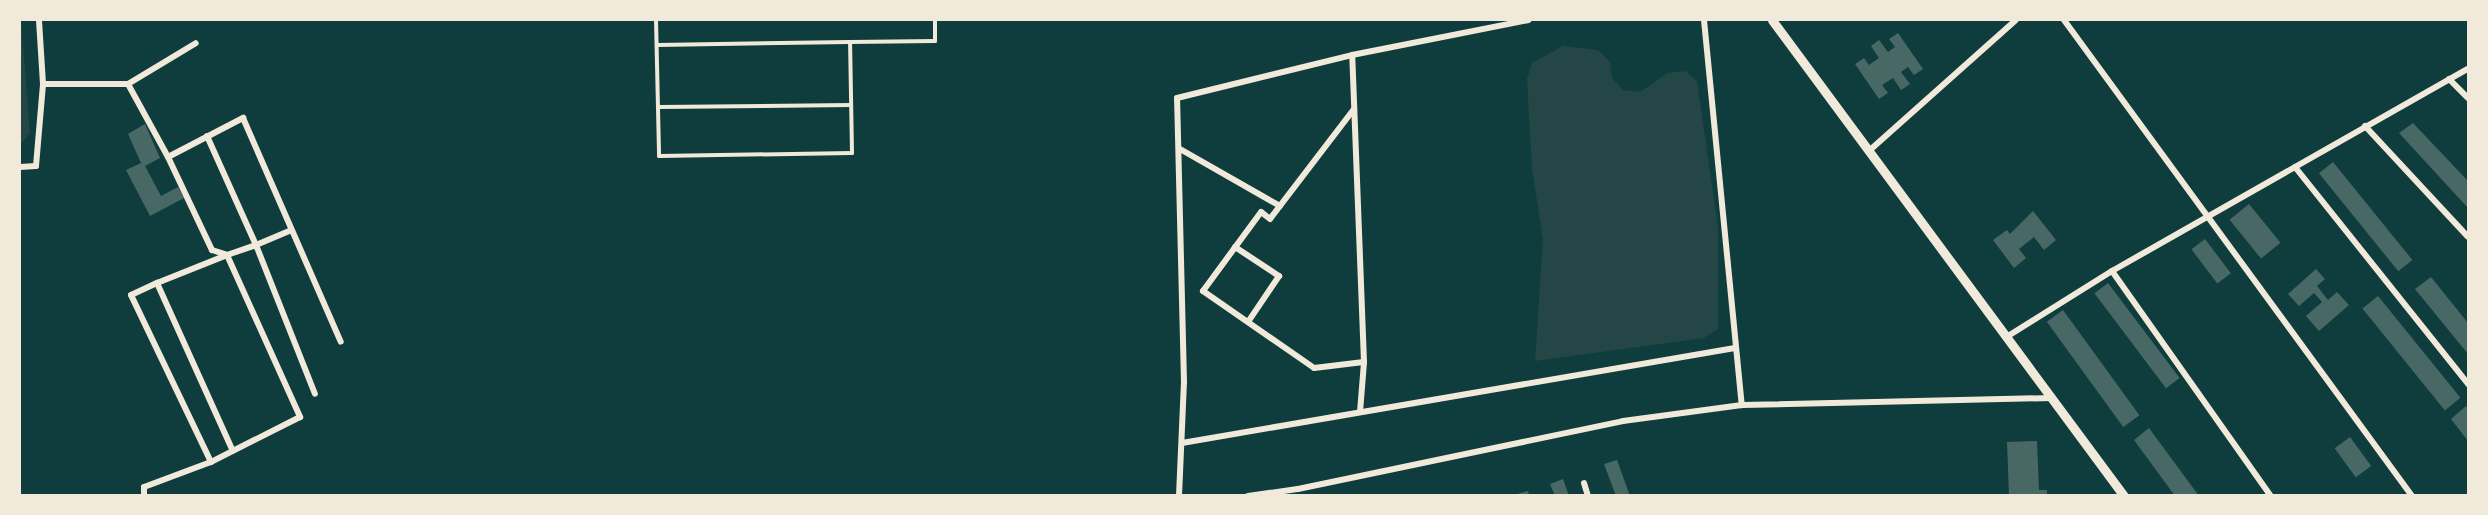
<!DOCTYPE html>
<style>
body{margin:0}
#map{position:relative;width:2488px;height:515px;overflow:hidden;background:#0f3d3e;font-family:"Space Grotesk",sans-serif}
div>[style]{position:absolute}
.green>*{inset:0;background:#244646}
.building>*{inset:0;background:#486865;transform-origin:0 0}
.service>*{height:4px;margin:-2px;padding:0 2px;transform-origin:2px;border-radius:2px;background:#f1e9da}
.minor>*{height:6px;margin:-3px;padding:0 3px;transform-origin:3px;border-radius:3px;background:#f1e9da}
.tertiary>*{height:9px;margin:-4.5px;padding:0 4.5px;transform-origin:4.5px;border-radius:4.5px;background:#f1e9da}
span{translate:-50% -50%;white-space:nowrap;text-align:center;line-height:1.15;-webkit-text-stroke:4.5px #f1e9da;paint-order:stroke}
.frame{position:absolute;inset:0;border:21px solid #f1e9da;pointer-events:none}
</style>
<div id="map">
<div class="green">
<div style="clip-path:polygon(21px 20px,30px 133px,20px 145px,20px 20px)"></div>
<div style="clip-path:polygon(1563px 46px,1598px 50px,1610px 62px,1612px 78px,1623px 90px,1640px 92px,1668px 73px,1685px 71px,1697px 81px,1718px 227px,1718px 329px,1704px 338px,1535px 361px,1543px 239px,1532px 169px,1527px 79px,1532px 63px)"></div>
</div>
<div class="building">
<div style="clip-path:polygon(1898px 33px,1923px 69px,1914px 75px,1908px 67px,1901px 72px,1910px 84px,1901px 90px,1893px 78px,1882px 85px,1888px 93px,1879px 99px,1855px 64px,1864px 58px,1869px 65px,1879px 58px,1871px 46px,1879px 40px,1888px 52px,1895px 47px,1889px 39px)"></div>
<div style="clip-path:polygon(2413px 123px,2468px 181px,2468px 208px,2399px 133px)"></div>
<div style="clip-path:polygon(145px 124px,160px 158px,145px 166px,161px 196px,178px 187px,184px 198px,150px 216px,126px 170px,141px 163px,128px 134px)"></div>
<div style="left:2333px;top:162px;width:126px;height:18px;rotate:51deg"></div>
<div style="left:2249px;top:204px;width:50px;height:25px;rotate:51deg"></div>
<div style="clip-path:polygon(2033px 211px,2056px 240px,2044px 250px,2034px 237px,2019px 249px,2026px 258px,2014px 268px,1993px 240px,2007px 230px,2010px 234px)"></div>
<div style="left:2205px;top:239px;width:43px;height:17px;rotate:53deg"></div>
<div style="clip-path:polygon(2316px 269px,2325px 279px,2317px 286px,2328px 300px,2337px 292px,2349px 305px,2319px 331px,2306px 316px,2322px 302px,2314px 293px,2299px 306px,2288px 294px)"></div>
<div style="clip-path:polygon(2431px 277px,2468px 323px,2468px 354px,2415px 289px)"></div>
<div style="left:2108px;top:283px;width:119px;height:17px;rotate:53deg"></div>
<div style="left:2378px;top:296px;width:131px;height:20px;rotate:51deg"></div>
<div style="left:2063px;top:310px;width:130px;height:20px;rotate:54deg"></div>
<div style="clip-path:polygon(2466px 406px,2468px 409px,2468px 441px,2451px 419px)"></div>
<div style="clip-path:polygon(2149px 428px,2199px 496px,2175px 496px,2134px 440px)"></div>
<div style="left:2350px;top:437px;width:36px;height:19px;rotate:54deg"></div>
<div style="clip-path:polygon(2037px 441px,2039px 490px,2047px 490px,2047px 496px,2009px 496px,2007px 442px)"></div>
<div style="clip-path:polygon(1617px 460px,1630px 496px,1616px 496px,1604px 464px)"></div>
<div style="clip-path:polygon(1563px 479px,1569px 496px,1555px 496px,1550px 484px)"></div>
<div style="clip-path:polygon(1528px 491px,1529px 496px,1514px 496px,1514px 495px)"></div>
</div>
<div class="service">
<div style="left:656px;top:20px;width:136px;rotate:88.7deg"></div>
<div style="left:659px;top:156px;width:193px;rotate:-0.9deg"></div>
<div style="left:852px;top:153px;width:111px;rotate:-91deg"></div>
<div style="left:850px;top:42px;width:85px;rotate:-0.7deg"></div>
<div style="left:935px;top:41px;width:21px;rotate:-90deg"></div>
<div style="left:657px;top:45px;width:193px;rotate:-0.9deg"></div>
<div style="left:658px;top:107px;width:193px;rotate:-0.6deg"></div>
</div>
<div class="minor">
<div style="left:1704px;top:20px;width:387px;rotate:84.4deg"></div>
<div style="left:2064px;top:20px;width:590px;rotate:53.83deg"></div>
<div style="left:2449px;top:79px;width:27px;rotate:45deg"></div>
<div style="left:43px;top:84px;width:85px"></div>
<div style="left:128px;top:84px;width:83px;rotate:61.3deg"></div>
<div style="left:168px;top:157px;width:103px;rotate:64.7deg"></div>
<div style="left:212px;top:250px;width:16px;rotate:18deg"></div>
<div style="left:227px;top:255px;width:178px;rotate:65.7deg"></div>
<div style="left:300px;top:417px;width:100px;rotate:153.2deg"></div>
<div style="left:211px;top:462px;width:185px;rotate:-115.6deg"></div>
<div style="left:131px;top:295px;width:29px;rotate:-25deg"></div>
<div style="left:157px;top:283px;width:75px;rotate:-21.8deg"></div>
<div style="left:227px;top:255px;width:31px;rotate:-19deg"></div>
<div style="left:256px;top:245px;width:38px;rotate:-23deg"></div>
<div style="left:128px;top:84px;width:79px;rotate:-31.1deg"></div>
<div style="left:1354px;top:109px;width:138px;rotate:127.4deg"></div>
<div style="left:1270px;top:219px;width:11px;rotate:-142deg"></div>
<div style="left:1261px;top:212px;width:98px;rotate:126.3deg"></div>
<div style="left:1203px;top:291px;width:135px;rotate:34.7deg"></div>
<div style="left:1314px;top:368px;width:50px;rotate:-6.8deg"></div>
<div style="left:2365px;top:126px;width:151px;rotate:47.1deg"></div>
<div style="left:207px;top:136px;width:120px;rotate:65.8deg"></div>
<div style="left:256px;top:245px;width:160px;rotate:68.4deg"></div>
<div style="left:1180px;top:149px;width:115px;rotate:29.7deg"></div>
<div style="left:1870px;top:150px;width:195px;rotate:-41.7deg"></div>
<div style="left:168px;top:157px;width:85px;rotate:-27.5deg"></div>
<div style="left:243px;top:118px;width:244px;rotate:66.4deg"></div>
<div style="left:20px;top:167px;width:16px;rotate:-4deg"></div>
<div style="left:36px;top:166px;width:82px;rotate:-85.1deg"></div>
<div style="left:43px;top:84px;width:64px;rotate:-93.6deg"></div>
<div style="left:2295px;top:167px;width:278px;rotate:51.4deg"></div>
<div style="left:1235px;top:247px;width:53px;rotate:33.4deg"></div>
<div style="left:1279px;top:276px;width:55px;rotate:124deg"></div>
<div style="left:2112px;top:271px;width:276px;rotate:54.8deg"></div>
<div style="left:157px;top:283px;width:184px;rotate:65.7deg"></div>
<div style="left:2008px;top:336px;width:123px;rotate:-32deg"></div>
<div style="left:2112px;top:271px;width:409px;rotate:-29.6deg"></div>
<div style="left:1360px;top:412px;width:50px;rotate:-85.4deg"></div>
<div style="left:1364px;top:362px;width:307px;rotate:-92.2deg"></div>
<div style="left:1352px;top:55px;width:180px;rotate:-11.2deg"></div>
<div style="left:1182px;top:443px;width:561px;rotate:-9.75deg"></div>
<div style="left:1584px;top:483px;width:14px;rotate:73deg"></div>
<div style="left:144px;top:496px;width:9px;rotate:-90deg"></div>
<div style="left:144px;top:487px;width:72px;rotate:-20.5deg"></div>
<div style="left:1179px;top:496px;width:114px;rotate:-87.5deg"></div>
<div style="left:1184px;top:382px;width:284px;rotate:-91.4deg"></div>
<div style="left:1177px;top:98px;width:180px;rotate:-13.8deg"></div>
<div style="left:1248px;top:496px;width:50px;rotate:-8deg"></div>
<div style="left:1298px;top:489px;width:332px;rotate:-11.8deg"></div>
<div style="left:1623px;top:421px;width:120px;rotate:-7.7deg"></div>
<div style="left:1742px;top:405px;width:310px;rotate:-1.3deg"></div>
</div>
<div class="tertiary">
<div style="left:1772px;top:20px;width:592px;rotate:53.52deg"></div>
</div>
<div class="frame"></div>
</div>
